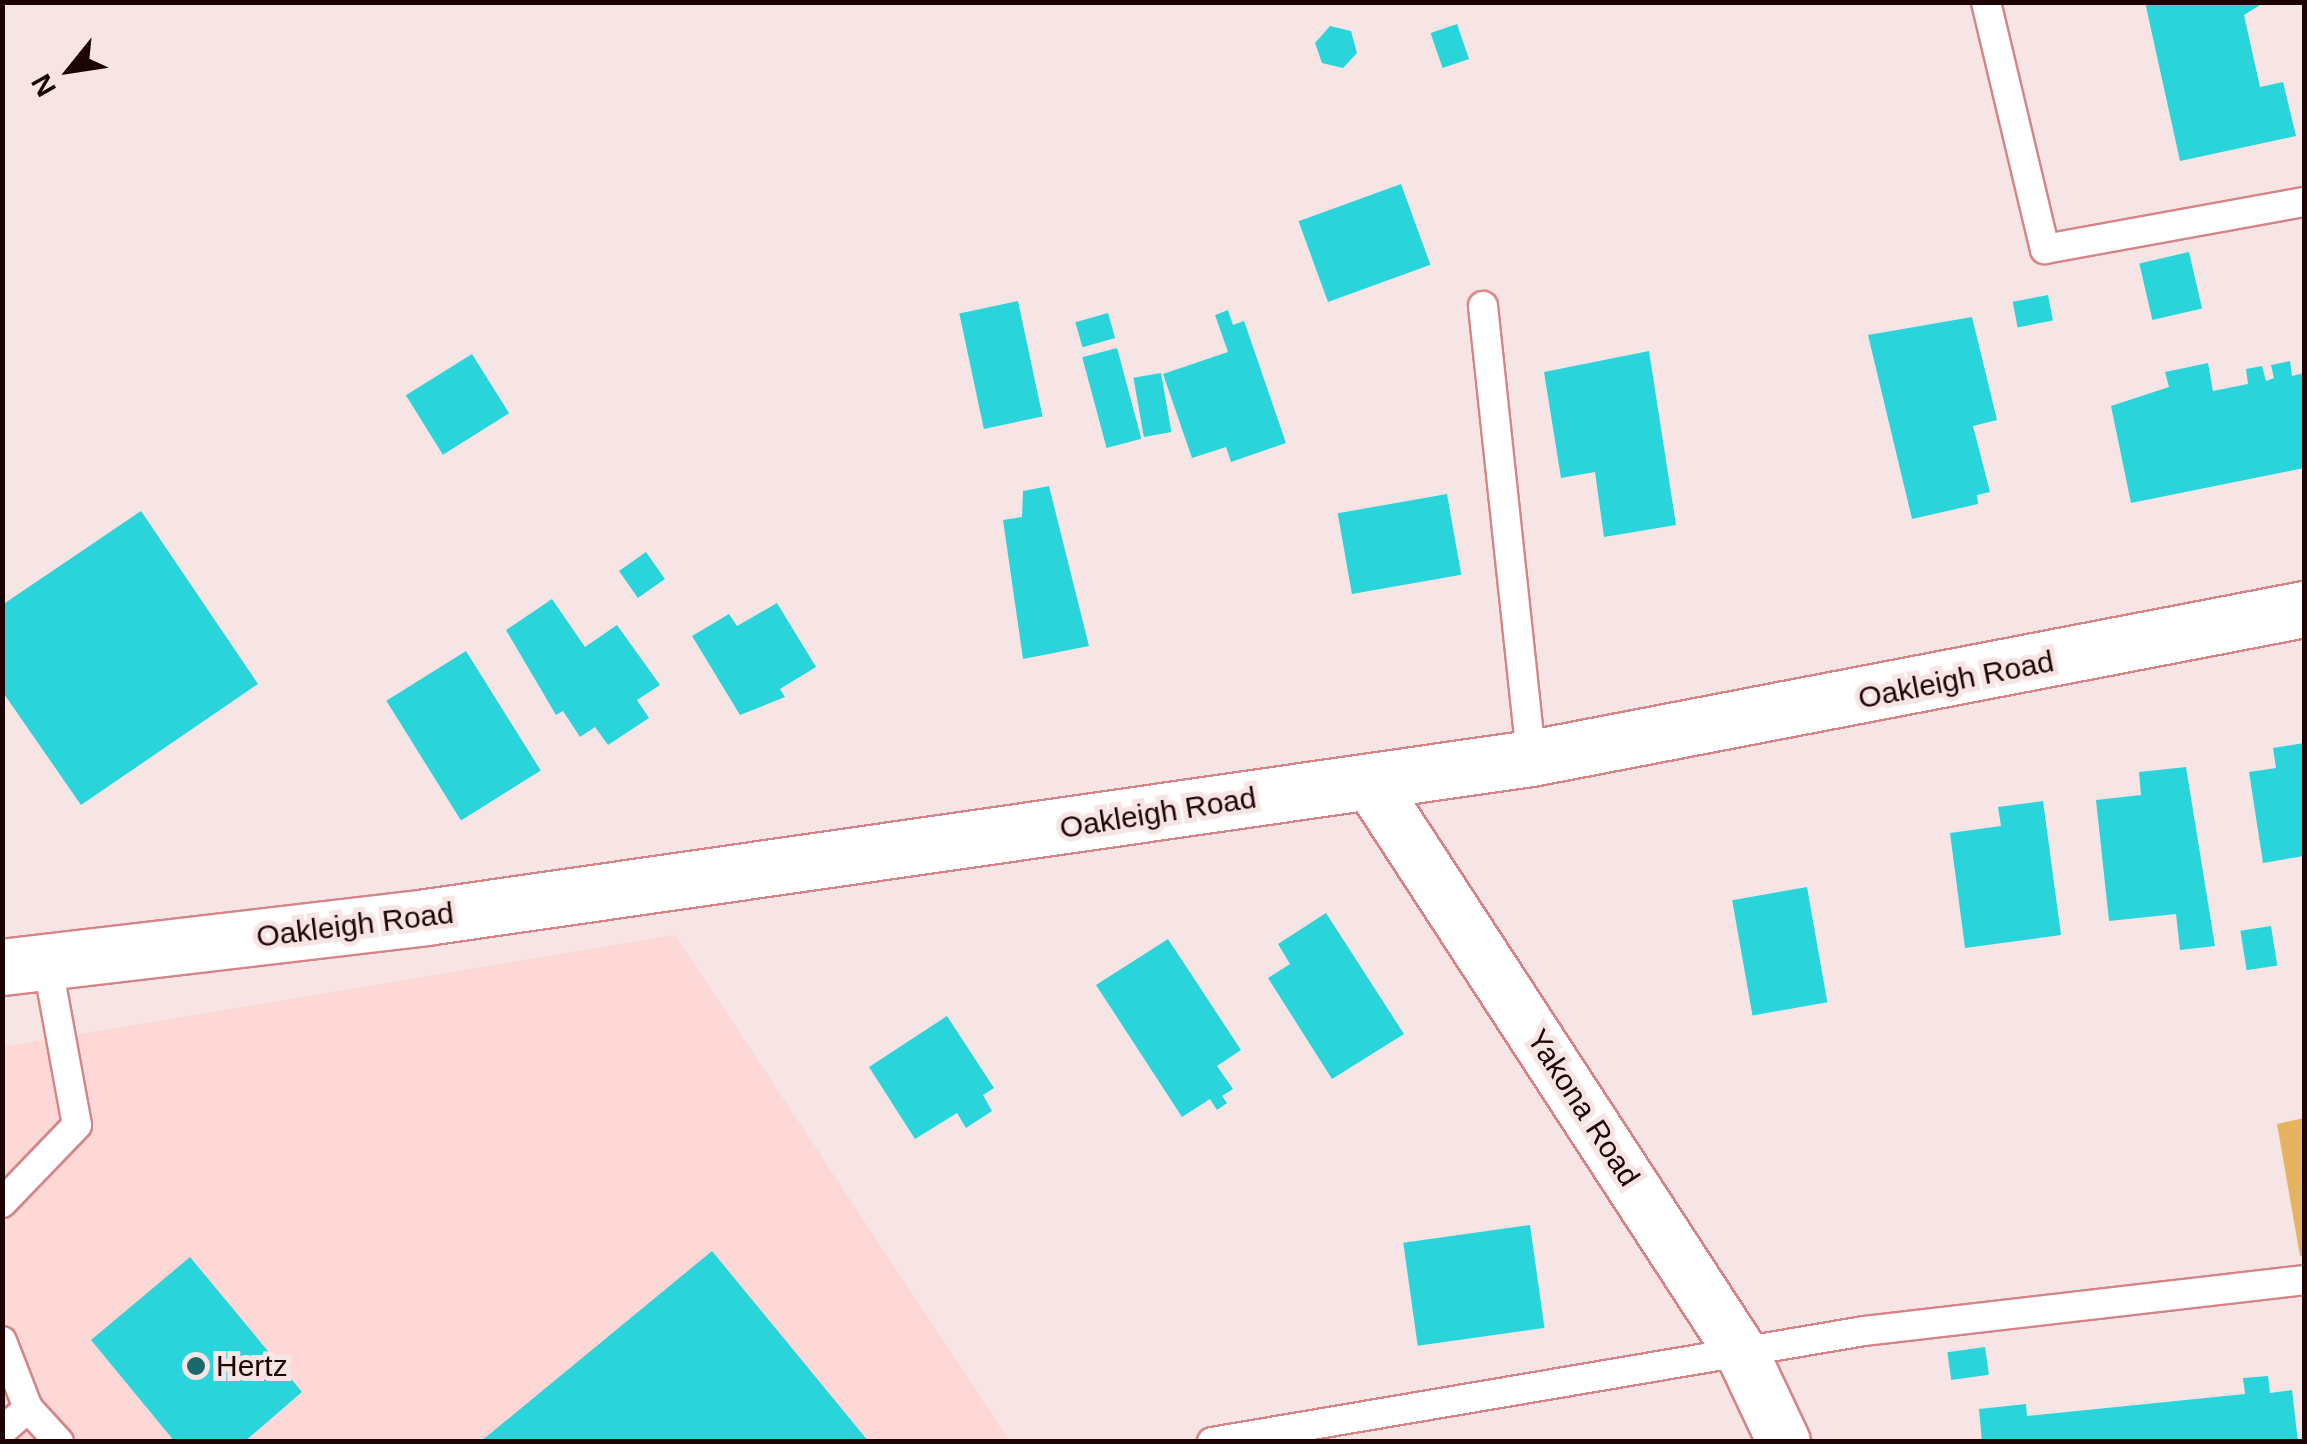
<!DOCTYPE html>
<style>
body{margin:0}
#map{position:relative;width:2307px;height:1444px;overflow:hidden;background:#f7e5e5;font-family:Helvetica,sans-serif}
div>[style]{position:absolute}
.built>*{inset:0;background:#fed7d7}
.green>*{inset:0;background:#e6b361}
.building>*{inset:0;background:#29d5da;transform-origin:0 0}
.roads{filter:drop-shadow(2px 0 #d58588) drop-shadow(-2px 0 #d58588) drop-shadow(0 2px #d58588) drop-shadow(0 -2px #d58588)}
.lane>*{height:28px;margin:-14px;padding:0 14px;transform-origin:14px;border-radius:14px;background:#fff}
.street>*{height:52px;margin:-26px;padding:0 26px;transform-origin:26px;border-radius:26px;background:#fff}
.secondary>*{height:55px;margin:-27.5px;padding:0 27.5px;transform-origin:27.5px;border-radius:27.5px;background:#fff}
.dots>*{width:28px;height:28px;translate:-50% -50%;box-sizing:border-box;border:5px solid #f7e5e5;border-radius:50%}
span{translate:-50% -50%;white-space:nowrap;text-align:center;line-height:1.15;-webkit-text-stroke:10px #f7e5e5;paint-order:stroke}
.street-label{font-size:30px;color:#1e0306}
.poi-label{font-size:30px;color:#1e0306}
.left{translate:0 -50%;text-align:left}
.frame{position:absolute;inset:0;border:5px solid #1e0306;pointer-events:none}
.north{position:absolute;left:20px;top:20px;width:100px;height:100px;-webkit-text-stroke:8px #f7e5e5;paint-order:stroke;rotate:240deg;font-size:28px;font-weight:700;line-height:40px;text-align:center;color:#1e0306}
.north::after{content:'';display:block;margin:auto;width:35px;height:45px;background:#1e0306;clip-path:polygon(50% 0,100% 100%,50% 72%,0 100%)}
</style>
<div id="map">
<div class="built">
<div style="clip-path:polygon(675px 935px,1010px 1441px,3px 1442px,3px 1047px)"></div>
</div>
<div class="green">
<div style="clip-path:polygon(2304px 1118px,2304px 1255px,2300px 1256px,2277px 1124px)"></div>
</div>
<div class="building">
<div style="clip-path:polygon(2145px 2px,2265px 2px,2244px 15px,2260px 87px,2283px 82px,2296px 136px,2180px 161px)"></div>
<div style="left:1457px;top:24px;width:37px;height:28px;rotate:71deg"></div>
<div style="clip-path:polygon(1330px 26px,1351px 31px,1357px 53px,1343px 68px,1322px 63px,1315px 43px)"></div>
<div style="left:1401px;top:184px;width:86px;height:109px;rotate:70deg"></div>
<div style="left:2189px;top:252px;width:58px;height:51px;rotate:77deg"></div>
<div style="left:2048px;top:295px;width:26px;height:36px;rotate:79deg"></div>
<div style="left:1018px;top:301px;width:118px;height:60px;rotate:78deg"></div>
<div style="clip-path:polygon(1228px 310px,1233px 325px,1244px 321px,1286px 443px,1231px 462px,1226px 447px,1192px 458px,1163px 374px,1228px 352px,1215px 315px)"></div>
<div style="left:1108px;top:313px;width:26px;height:34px;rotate:74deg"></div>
<div style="clip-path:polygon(1972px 317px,1997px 420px,1973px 426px,1990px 492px,1977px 495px,1978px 504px,1912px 519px,1868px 335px)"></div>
<div style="left:1117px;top:348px;width:94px;height:36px;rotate:75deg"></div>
<div style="clip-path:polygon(1649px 351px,1676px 525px,1604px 537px,1595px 472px,1561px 478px,1544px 372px)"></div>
<div style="left:472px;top:354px;width:70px;height:78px;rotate:58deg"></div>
<div style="clip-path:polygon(2290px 361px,2292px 376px,2304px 373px,2304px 468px,2131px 503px,2111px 406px,2169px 387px,2165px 372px,2208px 363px,2213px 391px,2248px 384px,2246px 369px,2262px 366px,2266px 381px,2274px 378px,2271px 365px)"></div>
<div style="left:1161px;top:373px;width:60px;height:28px;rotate:80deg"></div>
<div style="clip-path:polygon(1049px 486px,1089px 646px,1023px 659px,1003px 520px,1022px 517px,1023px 491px)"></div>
<div style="left:1447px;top:494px;width:82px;height:111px;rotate:80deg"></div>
<div style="clip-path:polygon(141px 511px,258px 684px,81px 805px,2px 691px,2px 605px)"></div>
<div style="left:646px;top:552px;width:33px;height:33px;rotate:55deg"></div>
<div style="clip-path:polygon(552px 599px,585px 647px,617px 625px,660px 685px,637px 700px,649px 718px,608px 745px,595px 727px,580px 737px,563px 711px,556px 715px,506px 630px)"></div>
<div style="clip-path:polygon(777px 603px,816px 667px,780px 689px,785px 697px,740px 715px,692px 636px,729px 614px,737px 626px)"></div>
<div style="left:466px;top:651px;width:141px;height:94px;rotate:58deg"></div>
<div style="clip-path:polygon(2304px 743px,2304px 856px,2263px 863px,2249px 772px,2276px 768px,2273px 748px)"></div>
<div style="clip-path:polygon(2186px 767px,2215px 946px,2180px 950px,2176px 914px,2109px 921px,2096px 800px,2141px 795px,2139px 772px)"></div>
<div style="clip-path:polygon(2043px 801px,2061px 935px,1965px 948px,1950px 833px,2001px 826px,1998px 807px)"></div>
<div style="left:1807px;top:887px;width:117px;height:76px;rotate:80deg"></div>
<div style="clip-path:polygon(1326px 913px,1404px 1034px,1332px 1079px,1268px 978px,1290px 964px,1278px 944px)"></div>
<div style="left:2271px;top:926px;width:40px;height:31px;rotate:81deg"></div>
<div style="clip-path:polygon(1168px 939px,1241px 1050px,1217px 1066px,1233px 1089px,1222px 1096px,1227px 1103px,1217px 1110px,1210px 1099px,1182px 1117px,1096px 985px)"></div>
<div style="clip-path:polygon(947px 1016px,994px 1088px,983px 1095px,992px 1111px,966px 1128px,957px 1113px,915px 1139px,869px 1067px)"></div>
<div style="left:1530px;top:1225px;width:104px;height:128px;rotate:82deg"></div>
<div style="clip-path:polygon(712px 1251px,869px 1442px,480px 1442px)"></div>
<div style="clip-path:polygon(190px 1257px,302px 1392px,244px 1442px,175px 1442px,91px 1340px)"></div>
<div style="left:1985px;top:1347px;width:28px;height:38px;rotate:82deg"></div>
<div style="clip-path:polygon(2268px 1376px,2270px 1393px,2292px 1390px,2298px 1442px,1982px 1442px,1979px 1409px,2026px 1404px,2027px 1416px,2245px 1394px,2243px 1378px)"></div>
</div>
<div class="roads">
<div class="lane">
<div style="left:1986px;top:2px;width:254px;rotate:76.6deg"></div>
<div style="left:2045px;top:249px;width:263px;rotate:-10.3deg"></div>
<div style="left:1483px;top:306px;width:455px;rotate:83.9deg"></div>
<div style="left:2px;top:1203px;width:108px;rotate:-46.1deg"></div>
<div style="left:77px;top:1125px;width:166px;rotate:-100.4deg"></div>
<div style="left:2px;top:1341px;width:72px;rotate:68.8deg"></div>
<div style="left:2px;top:1431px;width:35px;rotate:-41deg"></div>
<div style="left:28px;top:1408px;width:46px;rotate:47.6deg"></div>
<div style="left:1212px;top:1442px;width:661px;rotate:-9.66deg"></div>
<div style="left:1864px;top:1331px;width:443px;rotate:-6.6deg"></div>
</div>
<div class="street">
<div style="left:1369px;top:781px;width:687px;rotate:56.93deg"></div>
<div style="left:1744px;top:1357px;width:94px;rotate:64.8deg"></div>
</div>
<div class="secondary">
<div style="left:2px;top:967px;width:427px;rotate:-6.7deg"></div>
<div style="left:426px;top:917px;width:1116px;rotate:-8.19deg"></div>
<div style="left:1531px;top:758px;width:787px;rotate:-10.91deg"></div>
</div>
</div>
<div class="dots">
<div style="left:196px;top:1366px;background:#1c696b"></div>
</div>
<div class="street-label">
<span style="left:1956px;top:680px;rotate:-11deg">Oakleigh Road</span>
<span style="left:1158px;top:813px;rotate:-9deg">Oakleigh Road</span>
<span style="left:355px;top:925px;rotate:-7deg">Oakleigh Road</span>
<span style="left:1583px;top:1108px;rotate:57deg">Yakona Road</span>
</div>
<div class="poi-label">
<span class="left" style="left:216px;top:1366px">Hertz</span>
</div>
<div class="frame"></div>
<div class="north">N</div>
</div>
